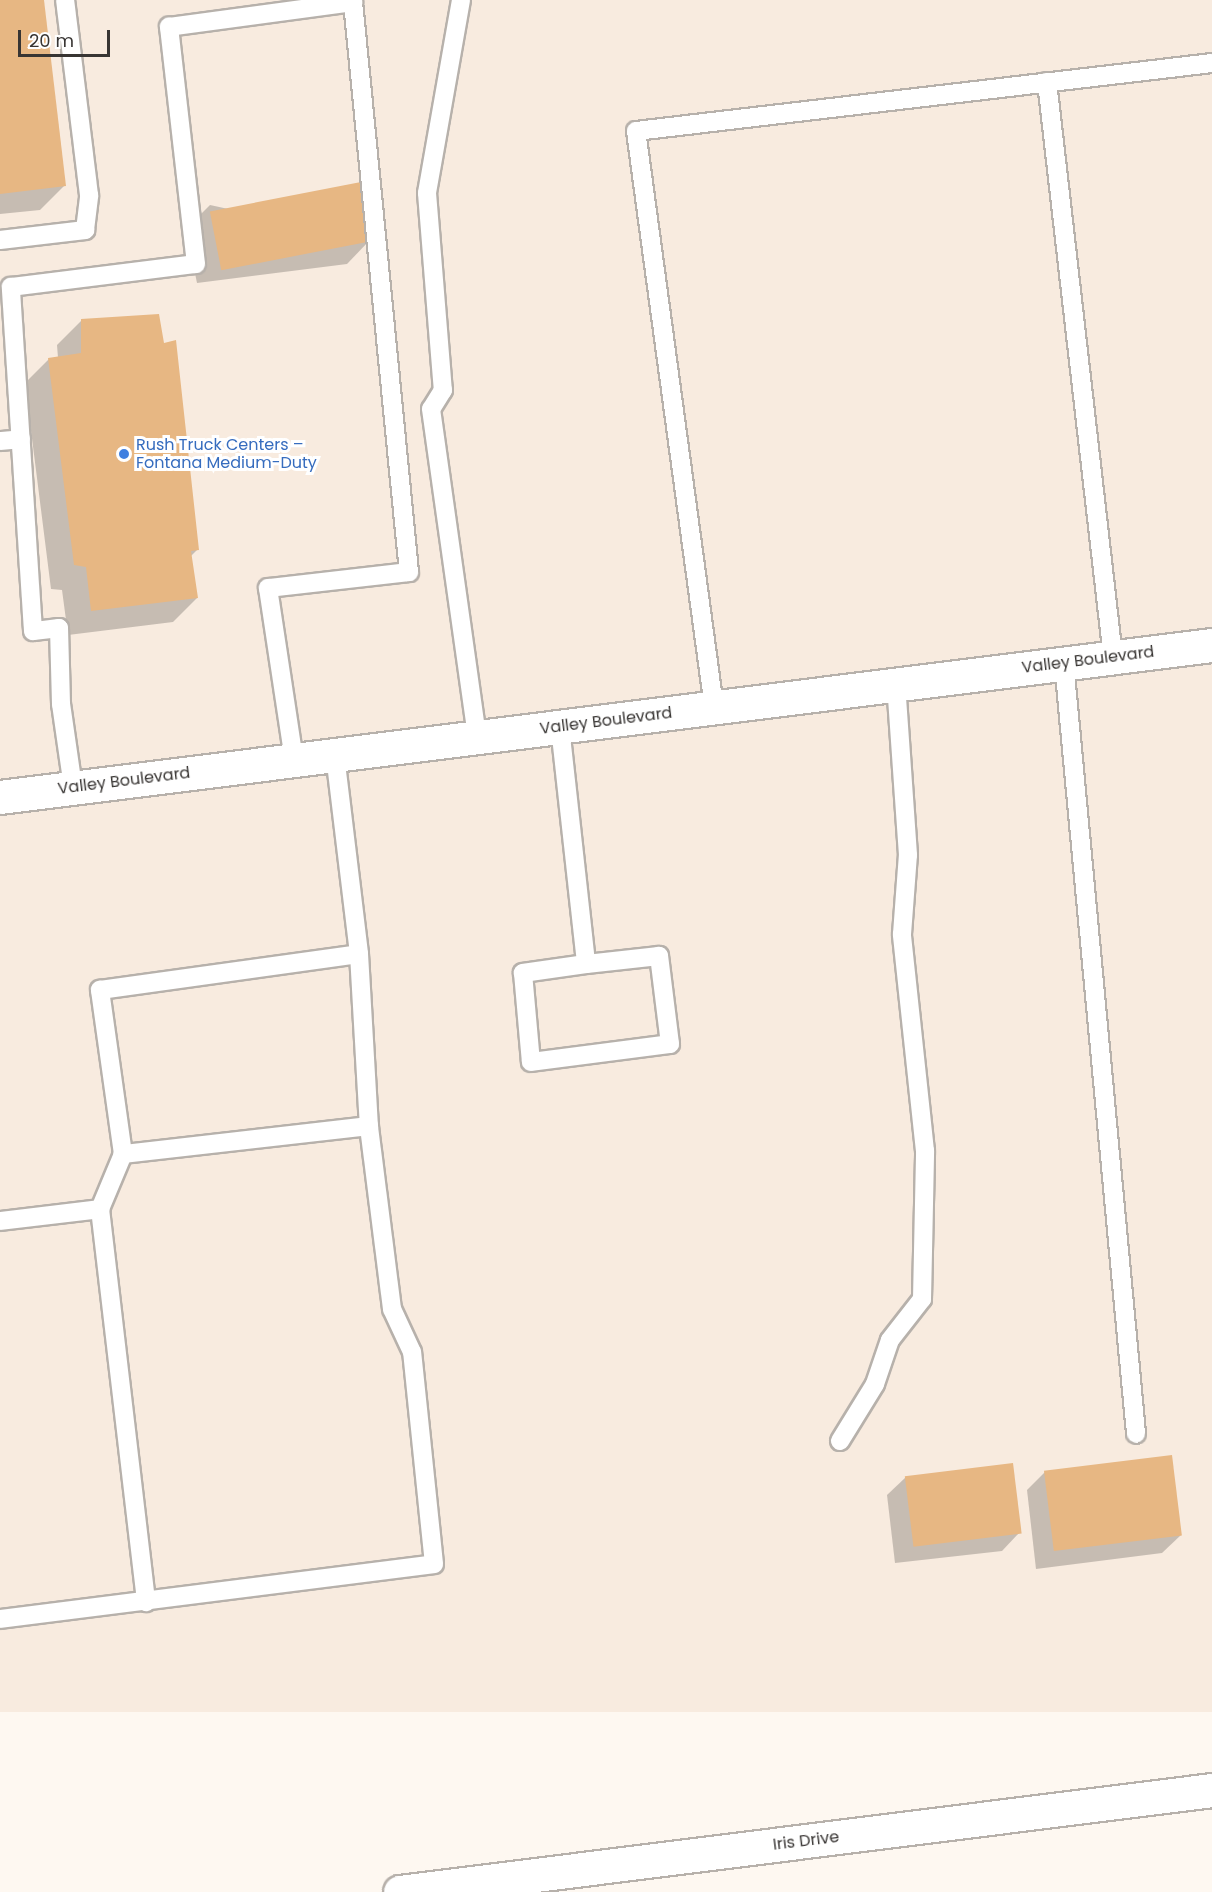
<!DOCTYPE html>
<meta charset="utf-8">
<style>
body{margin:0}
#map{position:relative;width:1212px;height:1892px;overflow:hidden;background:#fef8f1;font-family:Poppins,sans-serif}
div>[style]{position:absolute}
.built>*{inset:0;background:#f8ebdf;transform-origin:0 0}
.shadow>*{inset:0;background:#0003}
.building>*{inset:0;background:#e7b783;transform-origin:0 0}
.roads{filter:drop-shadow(2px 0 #b7b1ab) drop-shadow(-2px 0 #b7b1ab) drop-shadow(0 2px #b7b1ab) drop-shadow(0 -2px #b7b1ab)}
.lane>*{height:18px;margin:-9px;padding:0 9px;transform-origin:9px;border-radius:9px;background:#fff}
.street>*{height:33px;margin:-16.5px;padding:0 16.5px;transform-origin:16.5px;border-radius:16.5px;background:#fff}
.primary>*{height:33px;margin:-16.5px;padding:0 16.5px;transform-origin:16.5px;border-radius:16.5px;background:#fff}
.dots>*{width:16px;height:16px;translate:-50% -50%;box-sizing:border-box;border:3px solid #fff;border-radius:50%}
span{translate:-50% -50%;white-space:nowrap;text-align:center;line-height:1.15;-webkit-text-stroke:6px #fff;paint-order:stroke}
.shop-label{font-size:16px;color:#366cbe}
.left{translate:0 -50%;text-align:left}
.street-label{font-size:16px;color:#383533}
.scale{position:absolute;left:18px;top:30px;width:92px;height:27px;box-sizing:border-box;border:3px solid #383533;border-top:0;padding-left:8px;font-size:18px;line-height:21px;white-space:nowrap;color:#383533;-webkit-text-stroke:4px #fff;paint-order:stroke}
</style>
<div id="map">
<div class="built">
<div style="left:0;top:0;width:1212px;height:1712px"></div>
</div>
<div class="shadow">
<div style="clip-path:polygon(0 0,43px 0,64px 186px,40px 210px,0 214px)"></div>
<div style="clip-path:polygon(210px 205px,370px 240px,347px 264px,197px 283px,186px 229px)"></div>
<div style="clip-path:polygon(81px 321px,198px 549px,190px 557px,197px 598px,173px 622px,68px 635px,62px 590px,51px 589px,25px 383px,49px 359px,58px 358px,57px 345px)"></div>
<div style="clip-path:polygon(1045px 1472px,1181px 1535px,1162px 1553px,1036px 1569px,1027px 1490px)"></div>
<div style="clip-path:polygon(906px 1477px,1020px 1532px,1002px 1551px,895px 1563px,887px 1495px)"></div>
</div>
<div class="building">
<div style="clip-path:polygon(0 0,44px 0,66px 186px,0 194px)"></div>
<div style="left:361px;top:182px;width:60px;height:154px;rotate:79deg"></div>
<div style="clip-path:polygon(159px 314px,164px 343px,176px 340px,199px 550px,191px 551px,198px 598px,91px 611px,86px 567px,74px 565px,48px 358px,81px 353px,81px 319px)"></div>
<div style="left:1172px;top:1455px;width:81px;height:129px;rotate:83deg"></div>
<div style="left:1013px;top:1463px;width:71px;height:109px;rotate:83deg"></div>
</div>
<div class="roads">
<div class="lane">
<div style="left:461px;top:0;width:196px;rotate:100deg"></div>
<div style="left:427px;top:193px;width:198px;rotate:85.4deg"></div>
<div style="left:443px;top:390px;width:22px;rotate:122deg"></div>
<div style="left:431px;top:409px;width:331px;rotate:82deg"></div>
<div style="left:1047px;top:82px;width:579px;rotate:83.45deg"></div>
<div style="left:0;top:240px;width:86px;rotate:-6.7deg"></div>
<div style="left:85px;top:230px;width:35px;rotate:-83deg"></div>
<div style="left:89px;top:195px;width:196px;rotate:-97deg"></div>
<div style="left:0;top:441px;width:21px;rotate:-5deg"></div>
<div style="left:1064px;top:663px;width:774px;rotate:84.66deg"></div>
<div style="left:714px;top:707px;width:581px;rotate:-97.71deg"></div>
<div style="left:636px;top:131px;width:580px;rotate:-6.73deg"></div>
<div style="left:560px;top:727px;width:238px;rotate:83.7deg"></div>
<div style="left:586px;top:964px;width:64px;rotate:171.9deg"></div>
<div style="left:523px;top:973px;width:89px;rotate:84.9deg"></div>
<div style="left:531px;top:1062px;width:140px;rotate:-7.4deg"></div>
<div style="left:670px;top:1044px;width:89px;rotate:-97.1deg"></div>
<div style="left:659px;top:956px;width:73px;rotate:173.7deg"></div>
<div style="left:335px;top:755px;width:200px;rotate:83.1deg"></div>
<div style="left:359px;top:954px;width:172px;rotate:86.7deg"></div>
<div style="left:369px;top:1126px;width:248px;rotate:173.5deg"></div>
<div style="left:123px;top:1154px;width:166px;rotate:-98deg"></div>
<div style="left:100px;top:990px;width:261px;rotate:-7.9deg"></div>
<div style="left:73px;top:787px;width:84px;rotate:-98.2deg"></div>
<div style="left:61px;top:704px;width:76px;rotate:-91.5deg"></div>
<div style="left:59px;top:628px;width:26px;rotate:173deg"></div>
<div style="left:33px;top:631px;width:345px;rotate:-93.7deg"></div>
<div style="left:11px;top:287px;width:186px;rotate:-7.1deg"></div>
<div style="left:196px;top:264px;width:239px;rotate:-96.5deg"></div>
<div style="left:169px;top:27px;width:186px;rotate:-7.7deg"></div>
<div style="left:353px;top:2px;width:573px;rotate:84.39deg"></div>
<div style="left:409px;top:572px;width:142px;rotate:173.5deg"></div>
<div style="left:268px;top:588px;width:174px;rotate:81.4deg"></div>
<div style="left:123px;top:1154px;width:60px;rotate:112.7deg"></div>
<div style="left:100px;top:1209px;width:396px;rotate:83.3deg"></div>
<div style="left:0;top:1221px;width:101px;rotate:-6.8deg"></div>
<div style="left:840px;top:1441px;width:67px;rotate:-58.4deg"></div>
<div style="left:875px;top:1384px;width:46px;rotate:-71.2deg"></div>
<div style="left:890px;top:1340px;width:52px;rotate:-52deg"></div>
<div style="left:922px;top:1299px;width:148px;rotate:-88.8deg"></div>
<div style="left:925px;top:1151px;width:218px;rotate:-96.1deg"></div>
<div style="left:902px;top:934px;width:79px;rotate:-85.7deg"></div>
<div style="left:908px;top:855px;width:171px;rotate:-94deg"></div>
<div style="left:0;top:1619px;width:437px;rotate:-7.2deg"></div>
<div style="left:434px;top:1564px;width:213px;rotate:-95.9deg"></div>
<div style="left:412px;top:1352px;width:47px;rotate:-114.9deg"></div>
<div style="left:392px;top:1309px;width:184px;rotate:-97.2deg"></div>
</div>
<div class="street">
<div style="left:400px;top:1892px;width:818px;rotate:-7.16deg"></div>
</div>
<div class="primary">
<div style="left:0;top:797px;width:1221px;rotate:-7.15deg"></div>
</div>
</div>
<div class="dots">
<div style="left:124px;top:454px;background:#3f7fe0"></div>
</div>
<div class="shop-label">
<span class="left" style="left:136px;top:454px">Rush Truck Centers –<br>Fontana Medium-Duty</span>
</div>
<div class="street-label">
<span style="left:1088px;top:660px;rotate:-7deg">Valley Boulevard</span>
<span style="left:606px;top:721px;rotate:-7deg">Valley Boulevard</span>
<span style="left:124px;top:781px;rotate:-7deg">Valley Boulevard</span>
<span style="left:806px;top:1841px;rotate:-7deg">Iris Drive</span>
</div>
<div class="scale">20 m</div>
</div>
